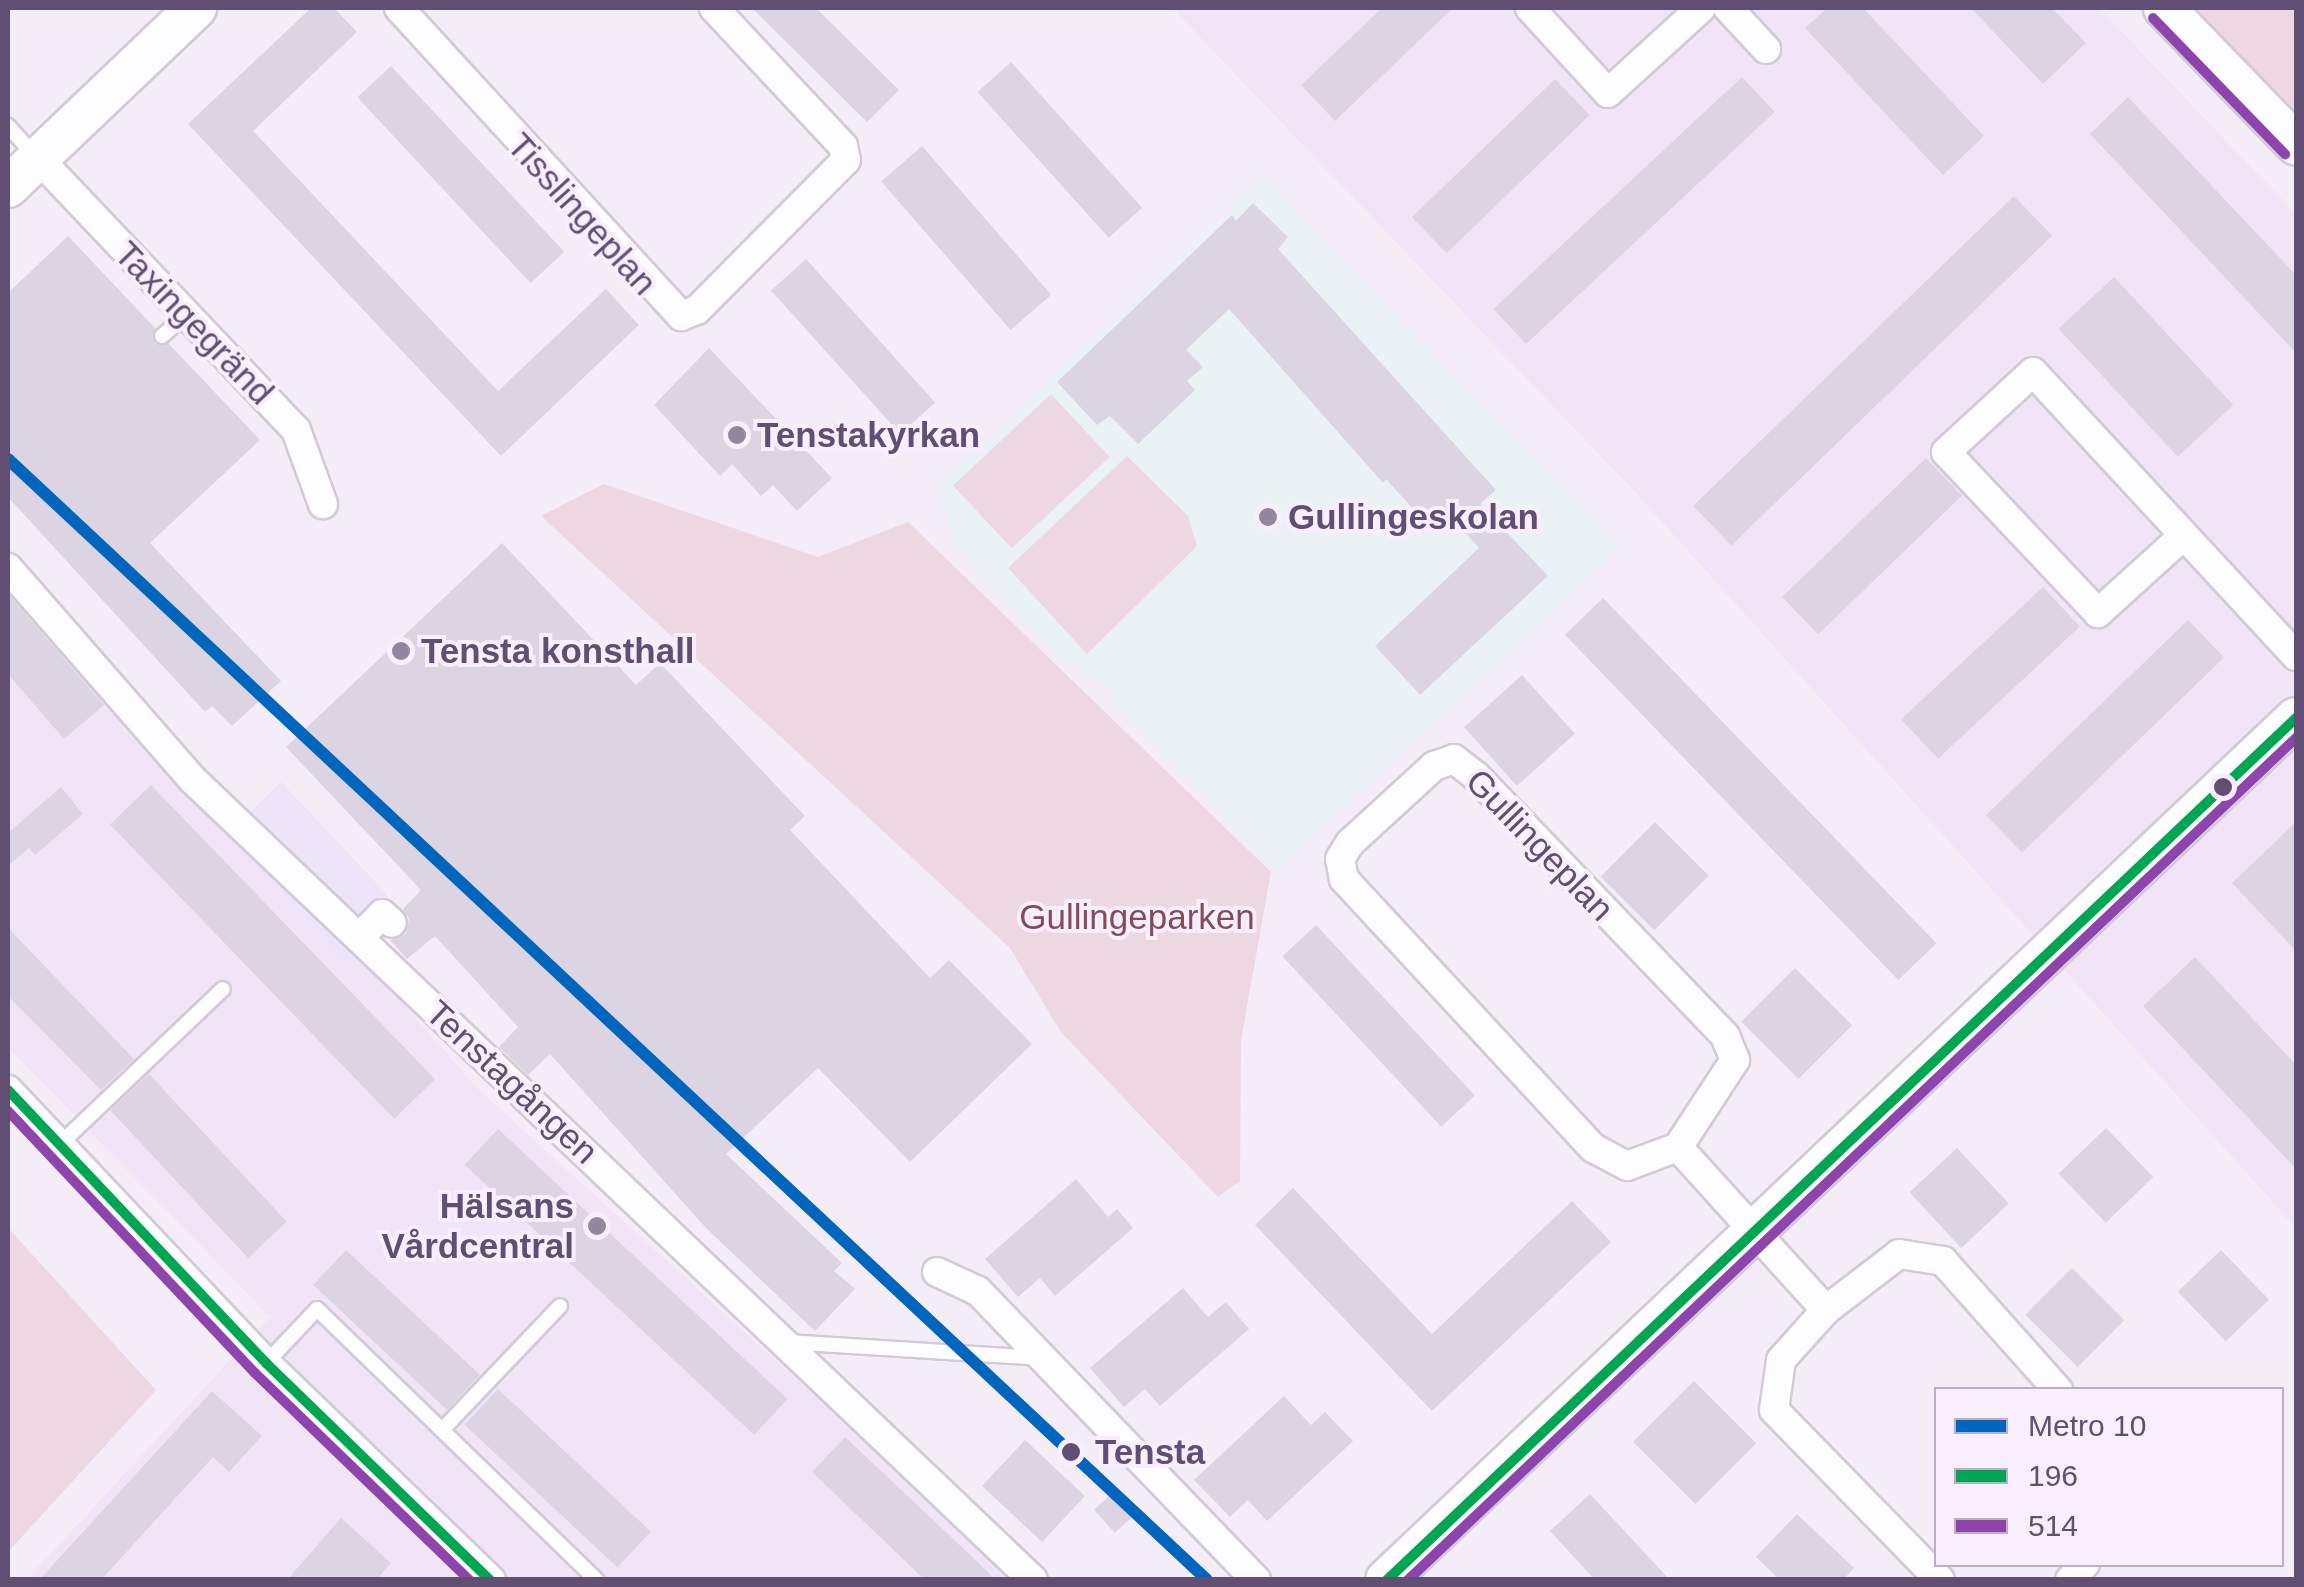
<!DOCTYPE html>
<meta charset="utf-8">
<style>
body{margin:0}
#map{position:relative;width:2304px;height:1587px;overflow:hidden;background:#f4ecf7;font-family:Helvetica,sans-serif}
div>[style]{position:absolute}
.residential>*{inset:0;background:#f1e4f7}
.commercial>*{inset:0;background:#eee4f9}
.education>*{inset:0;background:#ebf2f5}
.green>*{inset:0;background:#edd8e2;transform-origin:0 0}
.building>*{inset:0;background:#ddd4e3;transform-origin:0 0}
.roads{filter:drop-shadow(2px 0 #d2cad7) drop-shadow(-2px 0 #d2cad7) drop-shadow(0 2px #d2cad7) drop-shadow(0 -2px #d2cad7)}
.lane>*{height:14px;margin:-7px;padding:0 7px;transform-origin:7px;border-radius:7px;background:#fdfcfe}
.street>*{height:28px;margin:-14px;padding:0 14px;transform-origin:14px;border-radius:14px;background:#fdfcfe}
.secondary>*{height:40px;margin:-20px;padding:0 20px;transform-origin:20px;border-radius:20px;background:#fdfcfe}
.bus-1>*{height:10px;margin:-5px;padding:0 5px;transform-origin:5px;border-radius:5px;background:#00a651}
.bus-2>*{height:10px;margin:-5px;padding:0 5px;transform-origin:5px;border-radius:5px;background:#8e44ad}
.metro-1>*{height:12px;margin:-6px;padding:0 6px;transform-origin:6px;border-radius:6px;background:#0065bd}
.dots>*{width:28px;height:28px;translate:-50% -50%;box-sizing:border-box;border:5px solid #f9eefe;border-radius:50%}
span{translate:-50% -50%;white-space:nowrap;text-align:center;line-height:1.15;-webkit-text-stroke:8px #f9eefe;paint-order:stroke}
.street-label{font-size:35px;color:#604e73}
.poi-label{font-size:35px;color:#604e73;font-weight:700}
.left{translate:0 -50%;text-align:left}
.right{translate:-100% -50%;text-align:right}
.park-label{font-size:35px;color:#844c56}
.stop-label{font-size:35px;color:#604e73;font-weight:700}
.frame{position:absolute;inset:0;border:10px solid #604e73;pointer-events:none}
.legend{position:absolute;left:1934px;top:1387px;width:350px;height:180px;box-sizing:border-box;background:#f9eefe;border:2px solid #bcaec6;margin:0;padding:12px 18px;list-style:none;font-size:30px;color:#604e73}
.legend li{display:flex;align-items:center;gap:20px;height:50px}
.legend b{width:50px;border:2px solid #bcaec6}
</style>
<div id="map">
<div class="residential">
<div style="clip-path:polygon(1172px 8px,2099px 8px,2296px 214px,2296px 1228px,1637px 494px)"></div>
<div style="clip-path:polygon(8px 551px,478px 1089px,1016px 1579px,27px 1579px,270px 1317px,8px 1047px)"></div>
</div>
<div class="commercial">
<div style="clip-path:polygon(281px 782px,386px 893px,392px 923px,345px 964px,223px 839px)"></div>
</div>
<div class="education">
<div style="clip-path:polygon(1263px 177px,1620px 548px,1277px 871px,1109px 700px,1107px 687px,1057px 657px,955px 546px,937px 488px)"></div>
</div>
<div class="green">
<div style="clip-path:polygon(2195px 8px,2296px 8px,2296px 115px,2205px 18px)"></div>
<div style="left:1051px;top:394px;width:86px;height:134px;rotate:47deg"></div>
<div style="clip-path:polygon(1127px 456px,1188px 516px,1197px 546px,1087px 654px,1008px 568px)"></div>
<div style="clip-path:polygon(604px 484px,818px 557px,908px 522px,1271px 872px,1241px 1040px,1240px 1181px,1218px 1197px,1061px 1032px,1010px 948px,541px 516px)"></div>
<div style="clip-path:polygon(8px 1228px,156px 1390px,8px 1552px)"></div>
</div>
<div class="building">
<div style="clip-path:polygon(311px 8px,334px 8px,357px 32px,253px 131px,498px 391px,606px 289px,639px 325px,501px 456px,188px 124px)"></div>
<div style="clip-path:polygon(752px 8px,816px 8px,899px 90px,867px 122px)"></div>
<div style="clip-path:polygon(1382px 8px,1453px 8px,1335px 121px,1301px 85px)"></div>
<div style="clip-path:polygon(1827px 8px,1863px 8px,1984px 136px,1943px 175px,1805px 28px)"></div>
<div style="clip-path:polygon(1971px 8px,2052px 8px,2086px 43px,2043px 84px)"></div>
<div style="left:1011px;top:62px;width:196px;height:45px;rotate:48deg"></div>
<div style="left:391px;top:66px;width:254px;height:46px;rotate:47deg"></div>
<div style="left:1742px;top:77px;width:48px;height:340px;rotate:47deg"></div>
<div style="left:1555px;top:79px;width:50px;height:199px;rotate:46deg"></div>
<div style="clip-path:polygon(2128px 97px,2296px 275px,2296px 353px,2090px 134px)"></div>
<div style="left:922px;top:146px;width:197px;height:54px;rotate:49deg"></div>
<div style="left:2014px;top:196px;width:55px;height:446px;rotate:46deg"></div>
<div style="clip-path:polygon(1253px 203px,1288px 237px,1278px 249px,1496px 490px,1480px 504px,1548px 576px,1420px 695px,1375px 646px,1479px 548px,1441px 506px,1424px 521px,1386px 479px,1383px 483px,1229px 309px,1186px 350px,1203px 367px,1187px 381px,1195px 390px,1138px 444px,1110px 416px,1097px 425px,1057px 382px,1232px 215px,1236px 221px)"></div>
<div style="clip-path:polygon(68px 236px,155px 328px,155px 344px,169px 344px,260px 440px,150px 543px,281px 681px,232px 726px,212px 706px,205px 712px,8px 497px,8px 293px)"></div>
<div style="left:806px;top:259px;width:193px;height:47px;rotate:48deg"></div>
<div style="left:2114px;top:277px;width:175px;height:76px;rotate:47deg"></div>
<div style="clip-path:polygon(709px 348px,832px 478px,797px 511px,773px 485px,761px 496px,732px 464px,720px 476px,654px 405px)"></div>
<div style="left:1926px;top:458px;width:52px;height:200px;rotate:46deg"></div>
<div style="clip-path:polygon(502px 543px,636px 685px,660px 663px,805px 816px,790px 830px,930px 978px,949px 960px,1032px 1044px,910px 1162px,818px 1068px,726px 1154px,842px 1263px,834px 1271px,855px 1289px,815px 1331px,707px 1229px,550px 1054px,528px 1075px,499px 1047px,518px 1027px,435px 936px,407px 959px,390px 940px,406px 934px,409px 919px,403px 909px,421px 890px,286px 747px)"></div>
<div style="left:2043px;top:587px;width:54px;height:194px;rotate:47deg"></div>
<div style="clip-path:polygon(8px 594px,104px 705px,64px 739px,8px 674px)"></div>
<div style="left:1603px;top:598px;width:480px;height:53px;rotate:46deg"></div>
<div style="left:2188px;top:620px;width:52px;height:281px;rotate:46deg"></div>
<div style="left:1522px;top:675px;width:79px;height:78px;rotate:48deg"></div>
<div style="left:151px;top:785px;width:409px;height:57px;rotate:46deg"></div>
<div style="clip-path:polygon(61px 787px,83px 814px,35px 855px,29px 848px,8px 866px,8px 833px)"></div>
<div style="left:1655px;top:822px;width:76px;height:77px;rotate:45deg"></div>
<div style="clip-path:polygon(2296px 822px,2296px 951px,2232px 883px)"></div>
<div style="left:1316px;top:925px;width:233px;height:46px;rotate:47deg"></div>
<div style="clip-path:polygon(8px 928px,134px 1059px,101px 1090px,8px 996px)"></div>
<div style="clip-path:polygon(2195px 957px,2296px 1065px,2296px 1169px,2143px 1006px)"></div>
<div style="left:1795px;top:968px;width:81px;height:76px;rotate:45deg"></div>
<div style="left:149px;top:1074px;width:202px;height:53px;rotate:47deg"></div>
<div style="left:2106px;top:1128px;width:68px;height:66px;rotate:46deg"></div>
<div style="left:498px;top:1129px;width:396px;height:49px;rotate:43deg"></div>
<div style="left:1957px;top:1148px;width:76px;height:65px;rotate:47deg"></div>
<div style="clip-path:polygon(1076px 1179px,1108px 1217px,1117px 1209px,1133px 1228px,1055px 1296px,1040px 1278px,1018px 1297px,985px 1259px)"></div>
<div style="clip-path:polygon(1293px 1188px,1432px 1334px,1572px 1201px,1611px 1242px,1432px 1411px,1255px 1225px)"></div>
<div style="left:346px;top:1250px;width:183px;height:48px;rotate:43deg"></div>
<div style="left:2221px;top:1250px;width:69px;height:60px;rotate:46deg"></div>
<div style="left:2072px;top:1268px;width:74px;height:66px;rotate:45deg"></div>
<div style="clip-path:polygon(1183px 1288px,1208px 1317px,1226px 1302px,1249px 1329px,1160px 1406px,1145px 1389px,1124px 1407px,1090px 1368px)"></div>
<div style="left:1694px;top:1381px;width:88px;height:86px;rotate:45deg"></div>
<div style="left:498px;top:1389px;width:209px;height:49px;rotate:43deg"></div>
<div style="clip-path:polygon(212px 1391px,262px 1436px,229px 1472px,213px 1457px,101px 1580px,39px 1580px)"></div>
<div style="clip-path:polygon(1284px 1396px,1311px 1425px,1325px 1412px,1353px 1441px,1267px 1521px,1248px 1500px,1230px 1517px,1194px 1480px)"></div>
<div style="clip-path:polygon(845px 1437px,966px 1551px,996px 1580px,925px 1580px,812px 1472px)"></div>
<div style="left:1025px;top:1440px;width:82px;height:63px;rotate:43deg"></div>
<div style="left:1117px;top:1489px;width:31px;height:31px;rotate:48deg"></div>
<div style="clip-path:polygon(1590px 1494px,1670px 1580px,1595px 1580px,1550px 1531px)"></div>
<div style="clip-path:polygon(1797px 1514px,1854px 1568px,1843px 1580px,1780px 1580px,1756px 1557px)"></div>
<div style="clip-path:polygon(341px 1518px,391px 1563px,376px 1580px,287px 1580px)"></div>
</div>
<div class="roads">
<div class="lane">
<div style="left:8px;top:126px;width:39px;rotate:48deg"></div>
<div style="left:162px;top:336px;width:29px;rotate:-41deg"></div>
<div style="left:59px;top:1145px;width:226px;rotate:-43.6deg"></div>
<div style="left:786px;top:1342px;width:254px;rotate:3.6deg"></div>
<div style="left:266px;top:1363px;width:74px;rotate:-46.6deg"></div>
<div style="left:317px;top:1309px;width:390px;rotate:44.1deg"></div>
<div style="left:442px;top:1430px;width:171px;rotate:-46.4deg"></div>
</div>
<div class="street">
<div style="left:399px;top:8px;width:418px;rotate:47.5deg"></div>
<div style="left:681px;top:316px;width:17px;rotate:-21deg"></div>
<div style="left:697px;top:310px;width:211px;rotate:-45.2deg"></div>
<div style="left:846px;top:160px;width:14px;rotate:-102deg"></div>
<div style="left:843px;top:146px;width:189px;rotate:-133.1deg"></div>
<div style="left:1530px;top:8px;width:115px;rotate:47.5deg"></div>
<div style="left:1608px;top:93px;width:126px;rotate:-42.4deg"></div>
<div style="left:1728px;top:8px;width:56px;rotate:47.2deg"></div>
<div style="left:38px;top:158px;width:375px;rotate:46.5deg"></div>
<div style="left:296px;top:430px;width:79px;rotate:70deg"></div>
<div style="left:2183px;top:536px;width:115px;rotate:137.8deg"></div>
<div style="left:2098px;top:613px;width:221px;rotate:-133.4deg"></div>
<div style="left:1946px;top:452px;width:118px;rotate:-42.6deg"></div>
<div style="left:2033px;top:372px;width:387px;rotate:47.2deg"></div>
<div style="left:8px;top:568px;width:280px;rotate:48.9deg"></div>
<div style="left:192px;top:779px;width:1161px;rotate:43.6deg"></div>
<div style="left:359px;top:938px;width:33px;rotate:-46deg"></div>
<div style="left:382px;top:914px;width:13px;rotate:42deg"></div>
<div style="left:8px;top:1090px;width:376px;rotate:46.6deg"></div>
<div style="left:266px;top:1363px;width:313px;rotate:44deg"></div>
<div style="left:1678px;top:1147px;width:54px;rotate:159.6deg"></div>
<div style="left:1627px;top:1166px;width:38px;rotate:-152deg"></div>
<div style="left:1593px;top:1148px;width:367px;rotate:-132.8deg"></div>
<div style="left:1344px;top:879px;width:20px;rotate:-101deg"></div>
<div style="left:1340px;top:859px;width:19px;rotate:-58deg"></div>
<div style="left:1350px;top:843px;width:114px;rotate:-42.5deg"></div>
<div style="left:1434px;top:766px;width:21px;rotate:-19deg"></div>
<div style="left:1454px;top:759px;width:28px;rotate:38deg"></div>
<div style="left:1476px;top:776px;width:360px;rotate:46.2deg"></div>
<div style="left:1725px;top:1036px;width:26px;rotate:67deg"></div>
<div style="left:1735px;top:1060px;width:104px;rotate:123.2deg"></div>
<div style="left:1678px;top:1147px;width:220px;rotate:47.8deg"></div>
<div style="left:937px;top:1272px;width:45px;rotate:24.9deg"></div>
<div style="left:978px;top:1291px;width:401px;rotate:46.1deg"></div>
<div style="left:1940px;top:1580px;width:238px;rotate:-134.3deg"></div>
<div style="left:1774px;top:1410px;width:50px;rotate:-82deg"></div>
<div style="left:1781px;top:1360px;width:67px;rotate:-48deg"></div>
<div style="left:1826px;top:1310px;width:92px;rotate:-37.5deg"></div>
<div style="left:1899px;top:1254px;width:45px;rotate:9deg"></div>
<div style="left:1943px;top:1261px;width:173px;rotate:48.3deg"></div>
<div style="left:2070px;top:1580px;width:22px;rotate:-47deg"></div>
</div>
<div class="secondary">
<div style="left:2164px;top:8px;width:190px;rotate:45.9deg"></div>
<div style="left:8px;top:187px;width:260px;rotate:-43.6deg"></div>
<div style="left:1386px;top:1580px;width:1253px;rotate:-43.45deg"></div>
</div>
</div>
<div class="bus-1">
<div style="left:8px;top:1090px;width:376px;rotate:46.6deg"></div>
<div style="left:266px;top:1363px;width:312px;rotate:44.1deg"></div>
<div style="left:1387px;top:1580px;width:1253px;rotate:-43.48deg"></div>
</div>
<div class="bus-2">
<div style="left:2153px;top:18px;width:190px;rotate:45.9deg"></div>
<div style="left:8px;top:1111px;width:360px;rotate:46.7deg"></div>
<div style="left:255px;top:1373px;width:298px;rotate:44deg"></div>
<div style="left:1408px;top:1580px;width:1224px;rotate:-43.48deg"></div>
</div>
<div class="metro-1">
<div style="left:8px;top:459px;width:1641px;rotate:43.07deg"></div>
</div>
<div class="dots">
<div style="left:737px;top:435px;background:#9485a1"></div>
<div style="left:1268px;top:517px;background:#9485a1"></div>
<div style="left:401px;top:651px;background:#9485a1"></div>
<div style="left:2223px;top:787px;background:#604e73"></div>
<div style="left:597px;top:1226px;background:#9485a1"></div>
<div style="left:1071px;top:1452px;background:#604e73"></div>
</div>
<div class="street-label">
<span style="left:582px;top:214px;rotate:48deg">Tisslingeplan</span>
<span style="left:194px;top:323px;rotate:46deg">Taxingegränd</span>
<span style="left:1540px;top:845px;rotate:46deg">Gullingeplan</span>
<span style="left:512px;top:1082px;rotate:43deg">Tenstagången</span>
</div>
<div class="poi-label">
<span class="left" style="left:757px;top:435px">Tenstakyrkan</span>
<span class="left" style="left:1288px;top:517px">Gullingeskolan</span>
<span class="left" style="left:421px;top:651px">Tensta konsthall</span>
<span class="right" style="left:574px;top:1226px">Hälsans<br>Vårdcentral</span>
</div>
<div class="park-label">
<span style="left:1137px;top:917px">Gullingeparken</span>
</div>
<div class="stop-label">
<span class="left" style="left:1095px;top:1452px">Tensta</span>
</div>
<div class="frame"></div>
<ul class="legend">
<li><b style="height:12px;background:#0065bd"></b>Metro 10</li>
<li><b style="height:12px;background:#00a651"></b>196</li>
<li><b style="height:12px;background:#8e44ad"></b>514</li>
</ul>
</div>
